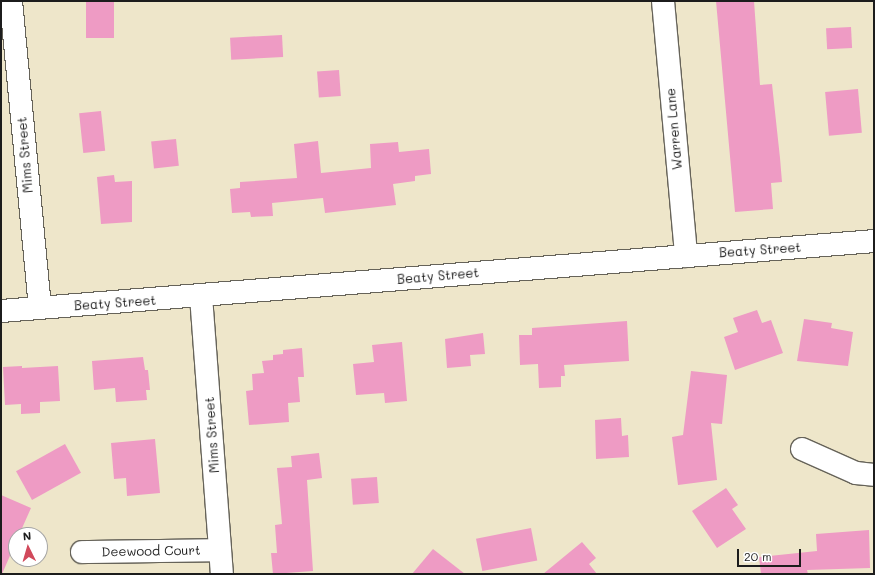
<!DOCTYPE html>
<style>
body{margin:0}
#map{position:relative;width:875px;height:575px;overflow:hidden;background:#eee6ca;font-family:Mali,sans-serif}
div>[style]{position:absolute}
.building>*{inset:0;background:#ee9bc4;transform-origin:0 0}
.roads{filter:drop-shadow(1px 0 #666359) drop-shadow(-1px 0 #666359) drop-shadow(0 1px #666359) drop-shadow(0 -1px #666359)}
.minor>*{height:22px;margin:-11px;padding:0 11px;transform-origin:11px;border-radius:11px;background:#fff}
span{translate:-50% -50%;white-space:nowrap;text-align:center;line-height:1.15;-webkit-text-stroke:3px #fff;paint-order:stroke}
.street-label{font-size:13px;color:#1c1c1c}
.frame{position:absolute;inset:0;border:2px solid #1c1c1c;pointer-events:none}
.north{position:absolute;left:8px;top:527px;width:40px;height:40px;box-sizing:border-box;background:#fff;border:1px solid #a4a4a4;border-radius:50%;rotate:355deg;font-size:11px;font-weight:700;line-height:16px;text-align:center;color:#1c1c1c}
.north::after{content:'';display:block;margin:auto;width:14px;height:18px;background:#d1495b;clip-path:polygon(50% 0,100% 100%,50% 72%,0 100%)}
.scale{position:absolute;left:737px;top:549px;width:64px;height:18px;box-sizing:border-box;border:2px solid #1c1c1c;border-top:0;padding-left:5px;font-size:12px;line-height:14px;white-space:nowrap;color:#1c1c1c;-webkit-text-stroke:3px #fff;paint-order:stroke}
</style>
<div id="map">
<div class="building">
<div style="left:86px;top:1px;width:28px;height:37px"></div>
<div style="clip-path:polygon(716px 1px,754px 1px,760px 85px,772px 84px,780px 158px,782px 182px,771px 183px,773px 209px,735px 212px)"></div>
<div style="left:851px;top:27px;width:21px;height:25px;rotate:87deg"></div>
<div style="left:282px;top:35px;width:22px;height:52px;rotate:87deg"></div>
<div style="left:339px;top:70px;width:26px;height:22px;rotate:86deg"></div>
<div style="left:858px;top:89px;width:44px;height:33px;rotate:85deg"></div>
<div style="left:101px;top:111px;width:40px;height:22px;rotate:84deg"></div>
<div style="left:176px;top:139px;width:27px;height:25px;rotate:84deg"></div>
<div style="clip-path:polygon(318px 141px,321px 173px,371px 168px,370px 144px,398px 142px,399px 152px,429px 149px,431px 174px,415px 176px,415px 181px,393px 184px,396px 205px,325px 213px,323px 198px,272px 203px,273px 216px,251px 217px,250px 212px,232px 213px,230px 189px,240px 188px,240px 182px,297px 178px,294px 144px)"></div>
<div style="clip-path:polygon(114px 175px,115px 182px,132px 181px,132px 222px,101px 224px,97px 177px)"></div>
<div style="clip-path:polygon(757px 310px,762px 323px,771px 320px,783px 353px,735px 370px,724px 337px,738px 332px,733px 318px)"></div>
<div style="clip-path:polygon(804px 319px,832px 323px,831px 328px,853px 332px,848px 366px,797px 361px)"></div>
<div style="clip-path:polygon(627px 321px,629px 361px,564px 365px,565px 376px,561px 376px,561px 387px,539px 388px,538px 364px,520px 365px,519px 335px,532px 335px,532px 328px)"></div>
<div style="clip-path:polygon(483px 333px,485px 354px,470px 355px,471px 366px,447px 368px,445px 339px)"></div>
<div style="clip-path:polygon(402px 342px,407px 401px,385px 403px,384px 393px,356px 395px,353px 364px,374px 362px,372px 345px)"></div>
<div style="clip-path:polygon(302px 348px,304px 377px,298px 377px,300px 402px,288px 403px,289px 422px,249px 425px,246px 391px,253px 390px,252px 374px,264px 373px,262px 361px,273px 360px,273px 355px,283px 354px,283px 350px)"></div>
<div style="clip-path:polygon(143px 357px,145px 370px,148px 370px,150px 390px,146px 390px,147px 400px,116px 402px,115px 388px,94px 390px,92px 361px)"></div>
<div style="clip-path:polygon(22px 366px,22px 368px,58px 366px,60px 401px,40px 402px,40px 413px,21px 414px,21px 404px,5px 405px,3px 367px)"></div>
<div style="clip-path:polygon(691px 371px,727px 375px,722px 424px,711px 423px,717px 480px,678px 485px,672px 437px,683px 435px)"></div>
<div style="clip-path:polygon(621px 418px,622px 436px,628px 435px,629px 457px,596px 459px,595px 420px)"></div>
<div style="clip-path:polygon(155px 439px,160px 493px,127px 496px,126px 478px,114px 479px,111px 443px)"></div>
<div style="left:65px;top:444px;width:33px;height:56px;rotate:61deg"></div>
<div style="clip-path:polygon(319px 453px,322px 478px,307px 480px,313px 571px,273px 574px,271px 553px,277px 553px,275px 525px,282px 524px,277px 468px,292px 467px,291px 456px)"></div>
<div style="left:377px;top:477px;width:26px;height:26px;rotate:86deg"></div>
<div style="clip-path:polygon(726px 488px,738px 505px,732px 509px,746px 529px,717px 548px,692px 511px)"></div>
<div style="clip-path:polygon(1px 495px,31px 508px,19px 535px,16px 535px,16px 542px,2px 574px)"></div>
<div style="left:531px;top:528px;width:33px;height:56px;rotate:79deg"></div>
<div style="clip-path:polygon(869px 530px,870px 568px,807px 570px,808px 574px,761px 574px,759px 557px,817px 551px,816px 534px)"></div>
<div style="clip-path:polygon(582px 542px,596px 558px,589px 564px,597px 574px,543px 574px)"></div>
<div style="clip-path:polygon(433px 549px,465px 574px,412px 574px)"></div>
</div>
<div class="roads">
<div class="minor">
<div style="left:11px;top:1px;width:308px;rotate:84.6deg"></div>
<div style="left:663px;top:1px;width:256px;rotate:84.8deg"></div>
<div style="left:201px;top:296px;width:279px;rotate:85.7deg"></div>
<div style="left:1px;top:311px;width:876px;rotate:-4.58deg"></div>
<div style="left:802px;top:449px;width:59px;rotate:24deg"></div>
<div style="left:856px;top:473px;width:18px;rotate:6deg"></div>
<div style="left:82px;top:552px;width:138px;rotate:-0.8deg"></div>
</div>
</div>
<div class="street-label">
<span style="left:674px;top:129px;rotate:-95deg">Warren Lane</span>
<span style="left:25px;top:155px;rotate:-95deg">Mims Street</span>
<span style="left:760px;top:250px;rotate:-4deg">Beaty Street</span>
<span style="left:438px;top:276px;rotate:-5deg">Beaty Street</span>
<span style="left:115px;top:303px;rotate:-4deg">Beaty Street</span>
<span style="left:212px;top:435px;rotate:-94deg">Mims Street</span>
<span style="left:151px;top:551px;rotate:-1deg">Deewood Court</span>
</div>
<div class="frame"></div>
<div class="north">N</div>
<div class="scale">20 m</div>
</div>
